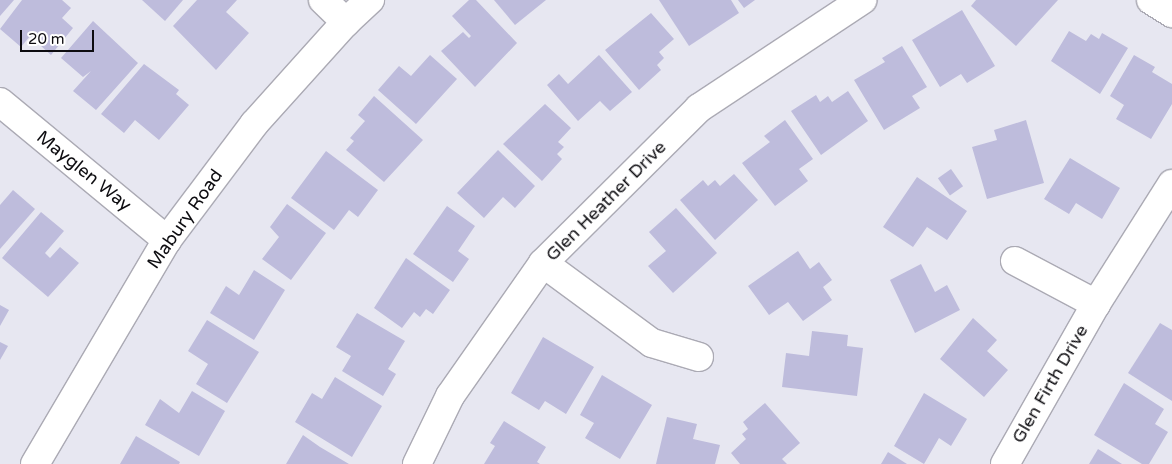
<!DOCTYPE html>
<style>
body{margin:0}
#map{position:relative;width:1172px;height:464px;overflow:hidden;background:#e7e7f1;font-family:"Varela Round",sans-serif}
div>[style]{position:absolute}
.building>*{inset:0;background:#bebcdc;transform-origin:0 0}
.roads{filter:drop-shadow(1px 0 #abaab4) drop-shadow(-1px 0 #abaab4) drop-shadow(0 1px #abaab4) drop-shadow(0 -1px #abaab4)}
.street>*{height:28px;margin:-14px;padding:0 14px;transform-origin:14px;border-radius:14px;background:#fff}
.secondary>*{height:28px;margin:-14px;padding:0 14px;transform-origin:14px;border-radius:14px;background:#fff}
span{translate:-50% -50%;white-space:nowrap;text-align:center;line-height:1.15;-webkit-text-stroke:4px #fff;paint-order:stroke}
.street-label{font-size:18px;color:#0d0c10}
.scale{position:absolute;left:20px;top:30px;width:74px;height:22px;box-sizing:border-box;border:2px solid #0d0c10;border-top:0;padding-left:6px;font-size:15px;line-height:18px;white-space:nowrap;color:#0d0c10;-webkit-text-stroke:4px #fff;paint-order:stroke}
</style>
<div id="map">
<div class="building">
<div style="clip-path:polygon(0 0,14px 0,0 16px)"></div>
<div style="clip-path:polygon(22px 0,62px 0,71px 8px,62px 18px,73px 28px,51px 55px,30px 36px,21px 47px,0 29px)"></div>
<div style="clip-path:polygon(142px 0,183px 0,165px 21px)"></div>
<div style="clip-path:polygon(197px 0,237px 0,226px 12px,249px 33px,216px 70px,173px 26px)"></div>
<div style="clip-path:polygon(469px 0,476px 0,517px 43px,475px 87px,441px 51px,463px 32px,469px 38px,471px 36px,452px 16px)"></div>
<div style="clip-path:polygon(494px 0,546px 0,515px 25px)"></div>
<div style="clip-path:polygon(659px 0,731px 0,739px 13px,689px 46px)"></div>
<div style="clip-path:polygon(738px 0,755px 0,744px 8px)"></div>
<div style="clip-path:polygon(976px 0,1058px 0,1016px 46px,971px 6px)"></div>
<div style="clip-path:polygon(962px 10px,995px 66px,967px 83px,961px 74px,940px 87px,912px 40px)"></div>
<div style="clip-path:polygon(651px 13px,674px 39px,659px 52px,664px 58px,657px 65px,661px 70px,639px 90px,605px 50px)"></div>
<div style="clip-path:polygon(93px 21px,138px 63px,96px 110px,73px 91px,91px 71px,83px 77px,61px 58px)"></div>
<div style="clip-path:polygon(1069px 31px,1086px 41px,1091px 34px,1099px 39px,1102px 33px,1128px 48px,1100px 94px,1051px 61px)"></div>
<div style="clip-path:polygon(902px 46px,927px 87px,912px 96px,920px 108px,884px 130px,854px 80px,885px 62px,882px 58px)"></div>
<div style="clip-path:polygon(430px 55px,457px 79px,416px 124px,378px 90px,399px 66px,411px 76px)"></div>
<div style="clip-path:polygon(599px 55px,632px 92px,610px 111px,600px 101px,578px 121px,547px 85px,559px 74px,568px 84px)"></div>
<div style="clip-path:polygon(1134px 55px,1155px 67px,1152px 72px,1172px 84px,1172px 104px,1151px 139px,1116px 119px,1124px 105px,1110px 96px)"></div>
<div style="clip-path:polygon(144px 64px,179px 90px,176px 94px,189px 105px,159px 140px,135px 120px,124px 133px,101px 114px)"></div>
<div style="clip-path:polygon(848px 91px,868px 121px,821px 155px,791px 111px,816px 95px,820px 102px,828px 96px,832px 102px)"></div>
<div style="clip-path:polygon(374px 96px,423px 140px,384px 182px,346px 150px,354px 141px,350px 138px,365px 121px,358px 115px)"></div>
<div style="clip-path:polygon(545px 104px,571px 128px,558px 142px,564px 147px,557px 154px,562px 159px,542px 181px,503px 144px)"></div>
<div style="clip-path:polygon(785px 120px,813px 159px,799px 169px,808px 181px,775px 206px,742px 163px,770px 142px,764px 136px)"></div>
<div style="clip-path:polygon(1026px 120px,1044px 183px,987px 199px,972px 147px,997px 140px,994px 130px)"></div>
<div style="clip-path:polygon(498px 150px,535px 186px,515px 208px,503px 197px,484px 218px,457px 193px)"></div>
<div style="clip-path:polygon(326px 151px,378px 190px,358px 217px,349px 210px,334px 230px,291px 198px)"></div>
<div style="clip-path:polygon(1070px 158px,1120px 188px,1102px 219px,1076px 203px,1069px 214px,1044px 199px)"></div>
<div style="left:951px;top:169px;width:21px;height:16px;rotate:55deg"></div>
<div style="clip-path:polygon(734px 174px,758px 200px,715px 240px,680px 200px,703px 180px,708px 186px,715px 180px,720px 186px)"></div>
<div style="clip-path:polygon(917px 177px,967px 211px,947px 240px,927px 227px,913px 247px,883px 227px)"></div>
<div style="clip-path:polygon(13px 190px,35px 209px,0 249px,0 205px)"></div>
<div style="clip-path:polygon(287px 204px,326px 233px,291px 280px,262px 259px,279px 237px,270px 227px)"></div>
<div style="clip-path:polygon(447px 206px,475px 226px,458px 251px,469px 259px,453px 282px,413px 254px)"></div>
<div style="clip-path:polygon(676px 208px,717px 253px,673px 293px,648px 266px,666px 251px,649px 232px)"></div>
<div style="clip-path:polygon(41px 212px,64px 231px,45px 253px,50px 258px,60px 247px,79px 263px,48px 297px,2px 258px)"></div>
<div style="clip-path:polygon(798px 251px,810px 269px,819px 262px,832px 280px,823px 287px,832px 300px,803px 321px,788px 302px,769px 315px,748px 286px)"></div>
<div style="clip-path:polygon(406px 258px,450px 290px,433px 314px,426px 309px,420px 317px,414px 312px,402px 328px,374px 308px)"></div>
<div style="clip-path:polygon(921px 264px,935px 292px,947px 285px,960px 310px,915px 333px,890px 280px)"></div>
<div style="clip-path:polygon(254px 270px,285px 290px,254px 340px,210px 313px,226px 286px,239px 295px)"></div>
<div style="clip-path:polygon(0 305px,9px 310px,0 326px)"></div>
<div style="clip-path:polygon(357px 313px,405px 341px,388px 369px,396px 374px,383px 396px,342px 371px,351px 356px,336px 347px)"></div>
<div style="clip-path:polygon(973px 318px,997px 340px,987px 351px,1008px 370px,984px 397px,940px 359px)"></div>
<div style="clip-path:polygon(207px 320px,259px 352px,227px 403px,196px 384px,208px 364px,188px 351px)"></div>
<div style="clip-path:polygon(1160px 323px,1172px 330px,1172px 401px,1128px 373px)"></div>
<div style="clip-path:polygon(812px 331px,848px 335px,847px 346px,863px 348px,857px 396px,782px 387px,786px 353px,809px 356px)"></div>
<div style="clip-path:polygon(543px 337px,594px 367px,566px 414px,545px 401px,539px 410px,511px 393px)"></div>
<div style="clip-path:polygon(0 342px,8px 346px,0 360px)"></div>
<div style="clip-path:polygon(602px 375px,652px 405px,620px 459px,585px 438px,594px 423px,580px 415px)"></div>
<div style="clip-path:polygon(335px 377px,382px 406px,352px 457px,295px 422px,312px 393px,322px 399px)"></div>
<div style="clip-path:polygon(1124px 383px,1164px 409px,1155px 424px,1168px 432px,1149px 464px,1142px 464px,1094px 435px)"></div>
<div style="clip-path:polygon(192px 391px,225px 411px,199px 456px,145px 425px,160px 399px,179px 413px)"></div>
<div style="clip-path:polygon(924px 393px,967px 419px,951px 446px,939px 438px,924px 464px,894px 446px)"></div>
<div style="clip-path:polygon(765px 403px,800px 443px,782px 459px,787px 464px,740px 464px,731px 453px,746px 439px,742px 434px,748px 429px,743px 422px)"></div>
<div style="clip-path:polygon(667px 417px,697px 424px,693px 439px,720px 445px,715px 464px,656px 464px)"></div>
<div style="clip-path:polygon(504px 421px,546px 447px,537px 462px,540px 464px,484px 464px,495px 446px,490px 443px)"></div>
<div style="clip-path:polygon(303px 435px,320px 447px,349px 464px,286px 464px)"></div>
<div style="clip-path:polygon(136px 436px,180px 462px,179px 464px,120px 464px)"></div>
<div style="clip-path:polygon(1098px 449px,1122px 464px,1089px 464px)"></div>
<div style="clip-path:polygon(888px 452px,907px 464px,881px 464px)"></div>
</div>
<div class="roads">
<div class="street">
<div style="left:323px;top:0;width:32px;rotate:44deg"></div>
<div style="left:1151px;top:0;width:25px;rotate:32deg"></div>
<div style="left:0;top:102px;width:217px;rotate:39.6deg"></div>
<div style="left:1015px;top:261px;width:92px;rotate:28deg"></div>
<div style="left:543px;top:263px;width:135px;rotate:36.3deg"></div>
<div style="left:652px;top:343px;width:49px;rotate:16.6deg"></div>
<div style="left:417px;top:464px;width:76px;rotate:-64.1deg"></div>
<div style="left:450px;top:396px;width:162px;rotate:-55deg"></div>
<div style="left:543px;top:263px;width:220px;rotate:-44.8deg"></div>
<div style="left:699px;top:108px;width:196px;rotate:-33.5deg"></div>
<div style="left:1005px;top:464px;width:184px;rotate:-60.4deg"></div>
<div style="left:1096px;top:304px;width:142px;rotate:-57.7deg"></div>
</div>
<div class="secondary">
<div style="left:35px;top:464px;width:260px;rotate:-59.5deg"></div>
<div style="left:167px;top:240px;width:145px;rotate:-53.1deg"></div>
<div style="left:254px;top:124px;width:137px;rotate:-48deg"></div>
<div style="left:346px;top:22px;width:33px;rotate:-43deg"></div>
</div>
</div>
<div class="street-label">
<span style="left:84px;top:171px;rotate:39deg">Mayglen Way</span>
<span style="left:606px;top:201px;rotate:-45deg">Glen Heather Drive</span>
<span style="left:185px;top:219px;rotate:-55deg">Mabury Road</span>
<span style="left:1050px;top:384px;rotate:-60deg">Glen Firth Drive</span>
</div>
<div class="scale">20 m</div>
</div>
